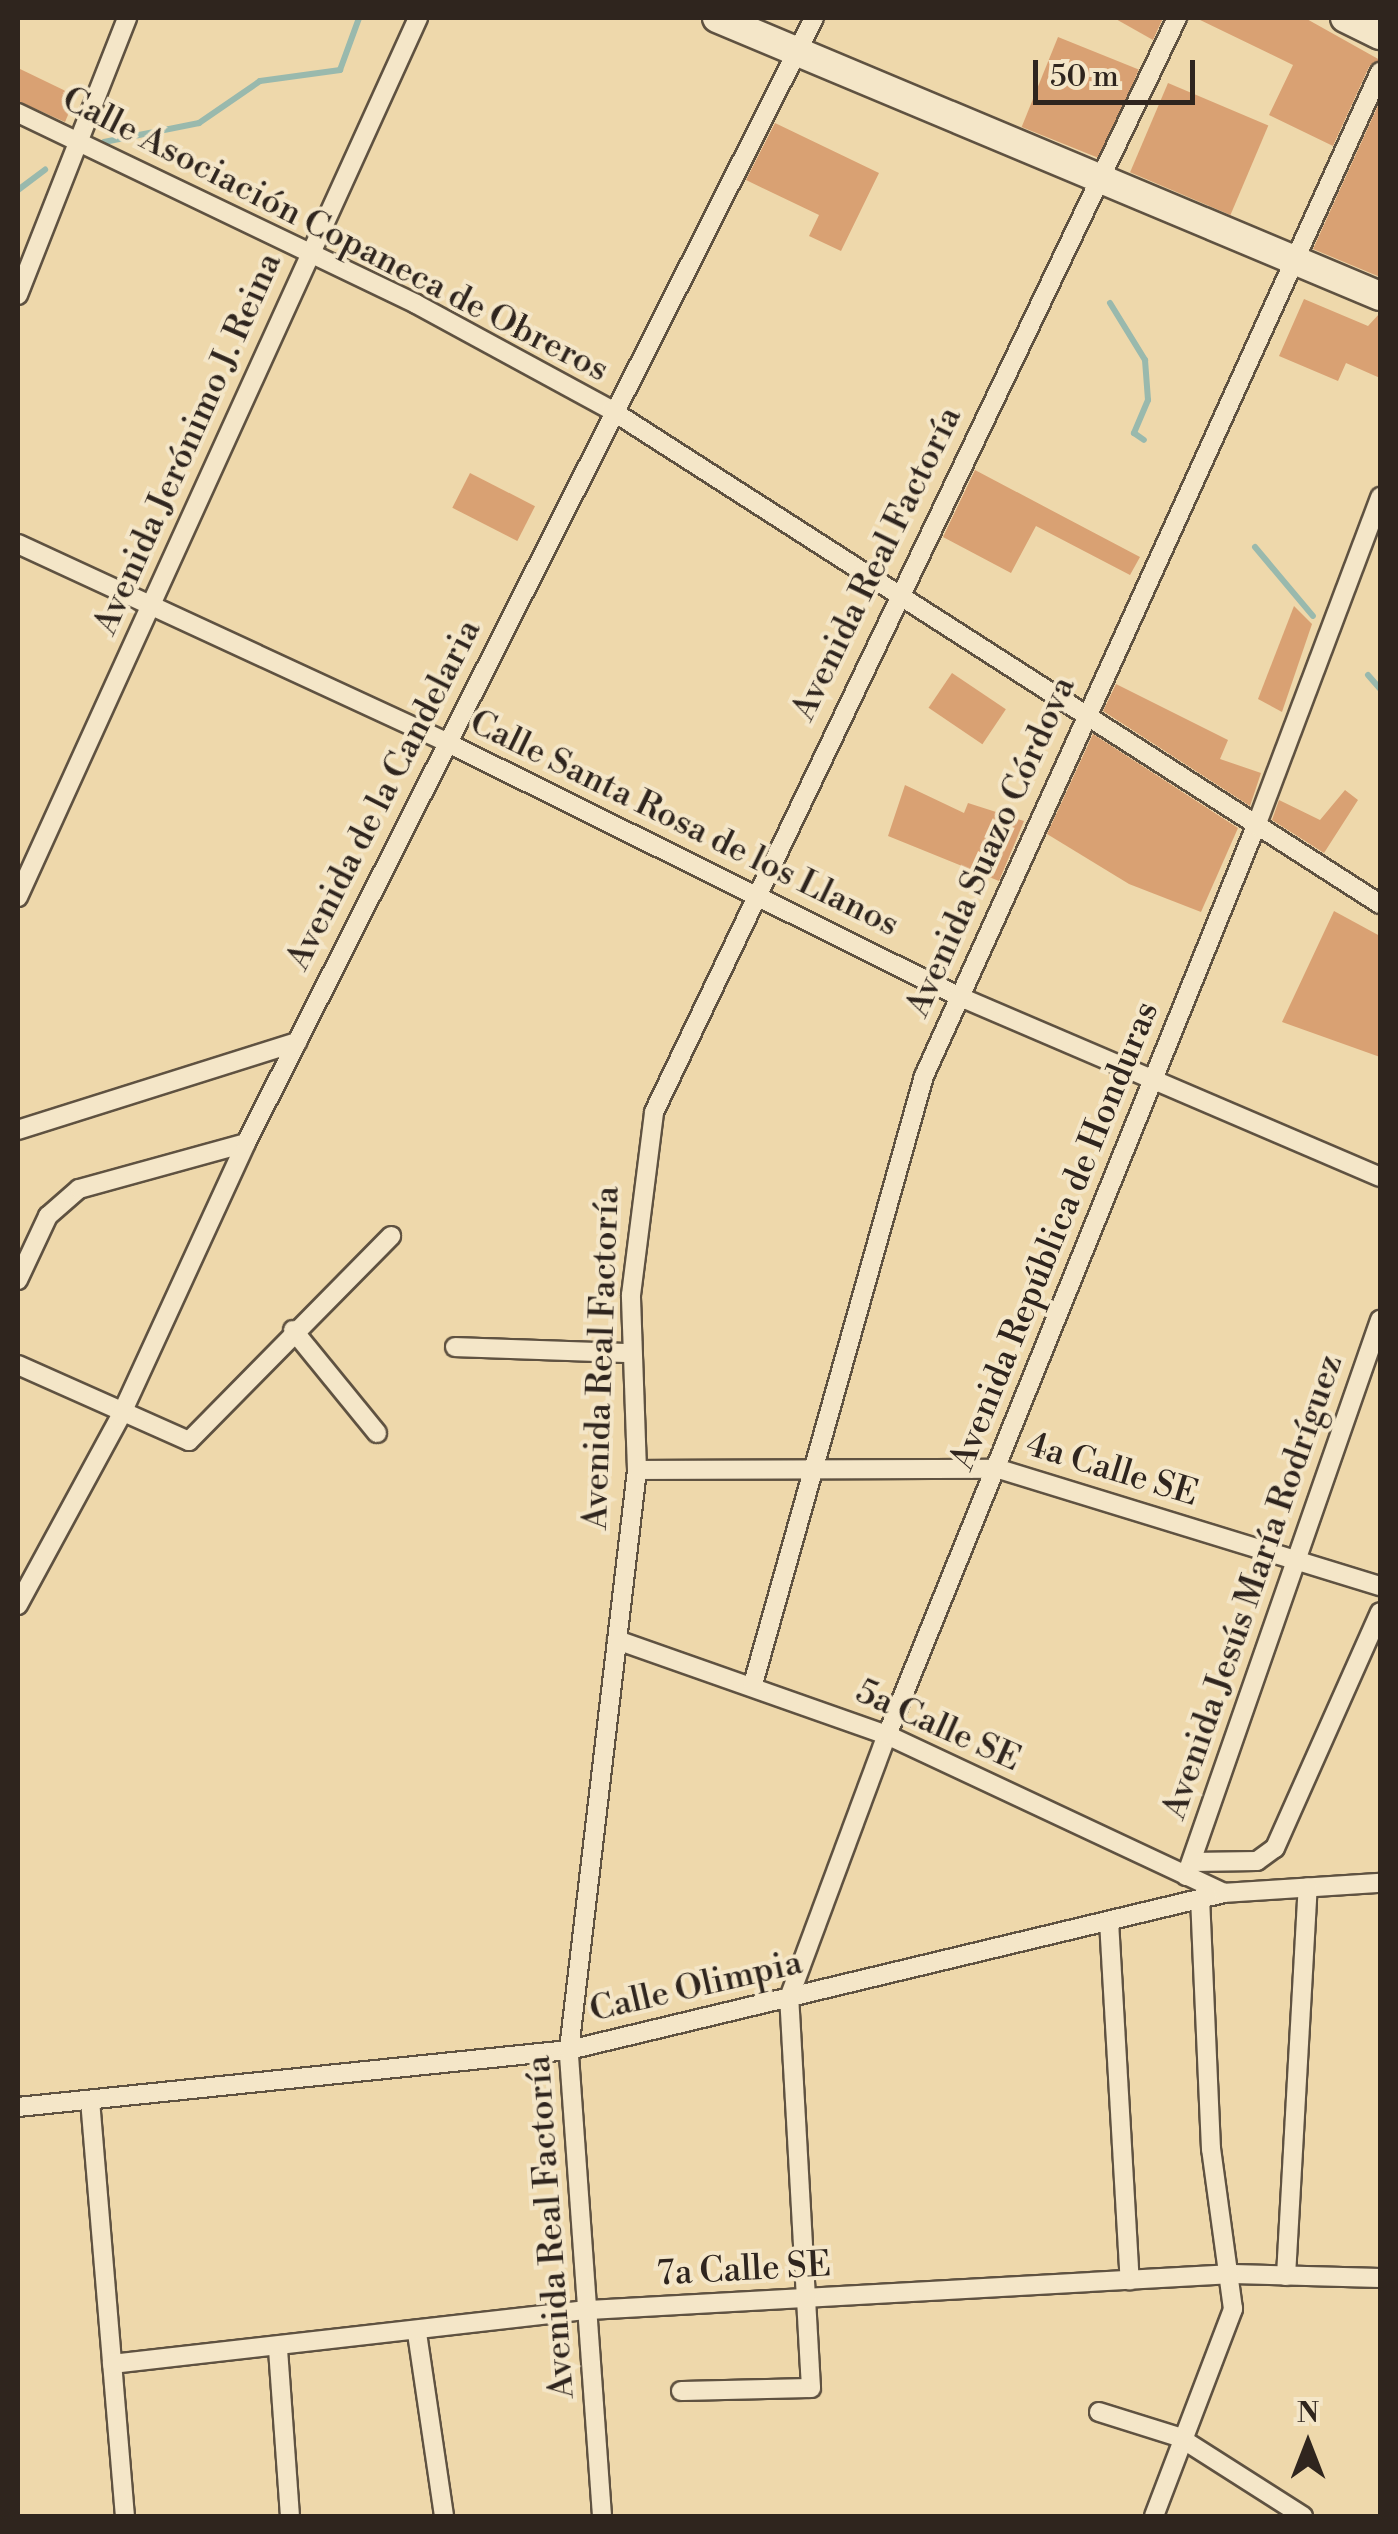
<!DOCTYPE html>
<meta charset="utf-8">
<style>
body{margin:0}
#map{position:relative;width:1398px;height:2534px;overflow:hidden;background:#eed8ab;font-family:"Libre Bodoni",serif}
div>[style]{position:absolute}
.stream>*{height:6px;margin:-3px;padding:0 3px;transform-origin:3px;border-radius:3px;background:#99b9ad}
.building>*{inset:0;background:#d9a173;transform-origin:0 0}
.roads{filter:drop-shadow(2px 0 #5f5241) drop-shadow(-2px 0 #5f5241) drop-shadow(0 2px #5f5241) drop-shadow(0 -2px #5f5241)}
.street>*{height:18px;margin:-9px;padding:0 9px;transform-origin:9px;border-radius:9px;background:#f4e6c8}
.secondary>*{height:28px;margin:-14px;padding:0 14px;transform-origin:14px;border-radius:14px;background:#f4e6c8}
span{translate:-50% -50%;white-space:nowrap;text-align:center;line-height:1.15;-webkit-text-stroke:8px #f4e6c8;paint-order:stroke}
.street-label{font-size:35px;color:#2f251e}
.frame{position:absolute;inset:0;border:20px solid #2f251e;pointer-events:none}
.north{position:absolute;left:1258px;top:2394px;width:100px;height:100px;-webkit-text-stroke:8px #f4e6c8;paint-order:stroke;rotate:0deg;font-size:28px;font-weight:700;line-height:40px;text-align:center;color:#2f251e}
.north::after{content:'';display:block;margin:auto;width:35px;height:45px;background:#2f251e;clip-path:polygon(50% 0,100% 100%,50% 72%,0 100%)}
.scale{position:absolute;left:1033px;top:60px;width:162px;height:45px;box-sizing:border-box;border:5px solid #2f251e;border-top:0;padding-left:12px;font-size:30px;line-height:35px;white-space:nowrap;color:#2f251e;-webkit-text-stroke:8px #f4e6c8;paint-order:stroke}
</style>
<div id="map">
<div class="stream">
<div style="left:104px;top:142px;width:97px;rotate:-11.3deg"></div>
<div style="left:199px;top:123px;width:74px;rotate:-34.5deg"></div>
<div style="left:260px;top:81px;width:81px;rotate:-7.8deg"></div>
<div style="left:340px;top:70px;width:55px;rotate:-69.9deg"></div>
<div style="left:18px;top:190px;width:34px;rotate:-37deg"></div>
<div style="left:1110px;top:303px;width:67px;rotate:58.4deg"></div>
<div style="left:1145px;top:360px;width:40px;rotate:85.7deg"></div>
<div style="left:1148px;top:400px;width:36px;rotate:113deg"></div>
<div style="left:1134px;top:433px;width:12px;rotate:35deg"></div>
<div style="left:1255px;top:547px;width:90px;rotate:50deg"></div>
<div style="left:1368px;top:675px;width:18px;rotate:49deg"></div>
</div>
<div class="building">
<div style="clip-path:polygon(1114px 18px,1163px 18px,1153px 40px)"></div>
<div style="clip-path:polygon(1196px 18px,1305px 18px,1380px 60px,1369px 67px,1333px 146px,1269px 115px,1293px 65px)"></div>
<div style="left:1058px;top:37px;width:87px;height:97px;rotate:22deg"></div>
<div style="clip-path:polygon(18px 68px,76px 96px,65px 122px,18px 101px)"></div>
<div style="left:1168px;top:83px;width:109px;height:97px;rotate:23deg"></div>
<div style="clip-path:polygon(1380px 101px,1380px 277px,1313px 249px)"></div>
<div style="clip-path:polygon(775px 123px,879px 173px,841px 251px,809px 236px,819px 215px,746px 180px)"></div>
<div style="clip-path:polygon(1304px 299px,1368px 326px,1380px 313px,1380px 378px,1346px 363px,1338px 381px,1279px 356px)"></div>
<div style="clip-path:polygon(975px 470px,1140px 557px,1130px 575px,1036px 526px,1011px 573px,943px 537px)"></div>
<div style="left:470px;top:473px;width:73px;height:39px;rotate:27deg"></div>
<div style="clip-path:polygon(1294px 606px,1312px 624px,1282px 712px,1258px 699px)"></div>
<div style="left:952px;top:673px;width:65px;height:42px;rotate:34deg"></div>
<div style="clip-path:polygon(1116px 684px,1228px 740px,1220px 759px,1261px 773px,1250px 806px,1103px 711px)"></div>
<div style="clip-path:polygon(1093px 734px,1238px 828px,1201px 912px,1129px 884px,1047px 834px)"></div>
<div style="clip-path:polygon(905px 785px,964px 813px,968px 803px,1024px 821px,999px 881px,888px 836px)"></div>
<div style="clip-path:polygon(1345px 790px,1358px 800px,1324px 853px,1272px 820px,1279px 800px,1320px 820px)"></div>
<div style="clip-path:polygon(1334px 911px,1380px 936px,1380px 1057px,1282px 1022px)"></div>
</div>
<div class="roads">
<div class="street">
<div style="left:18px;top:113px;width:441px;rotate:25.6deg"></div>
<div style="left:416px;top:304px;width:222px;rotate:28.5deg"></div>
<div style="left:611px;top:410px;width:914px;rotate:32.72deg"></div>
<div style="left:18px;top:295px;width:298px;rotate:-68.5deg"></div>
<div style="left:18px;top:544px;width:474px;rotate:24.8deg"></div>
<div style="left:448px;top:743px;width:569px;rotate:26.39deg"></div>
<div style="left:958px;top:996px;width:459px;rotate:23.2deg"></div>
<div style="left:18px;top:897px;width:966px;rotate:-65.53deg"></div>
<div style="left:18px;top:1130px;width:293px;rotate:-17.5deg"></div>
<div style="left:18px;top:1280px;width:71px;rotate:-64.9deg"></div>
<div style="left:48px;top:1216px;width:41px;rotate:-41.1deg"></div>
<div style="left:79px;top:1189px;width:173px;rotate:-15.4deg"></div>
<div style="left:293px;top:1330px;width:133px;rotate:50.8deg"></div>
<div style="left:455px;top:1347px;width:176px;rotate:2deg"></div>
<div style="left:18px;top:1365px;width:187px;rotate:24deg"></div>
<div style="left:189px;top:1441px;width:288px;rotate:-45.4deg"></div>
<div style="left:637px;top:1470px;width:362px;rotate:-0.2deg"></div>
<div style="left:999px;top:1469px;width:399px;rotate:17.1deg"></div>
<div style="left:18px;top:1605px;width:216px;rotate:-61.5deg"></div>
<div style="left:121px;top:1415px;width:299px;rotate:-65.3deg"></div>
<div style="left:246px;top:1143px;width:1260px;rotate:-63.21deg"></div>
<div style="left:617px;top:1640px;width:286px;rotate:19.4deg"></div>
<div style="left:887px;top:1735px;width:372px;rotate:25.1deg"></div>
<div style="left:753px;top:1684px;width:632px;rotate:-74.29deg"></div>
<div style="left:924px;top:1076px;width:1103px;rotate:-65.57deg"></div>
<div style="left:1192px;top:1862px;width:65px;rotate:-0.9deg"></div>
<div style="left:1257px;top:1861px;width:22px;rotate:-36deg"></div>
<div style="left:1275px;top:1848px;width:258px;rotate:-66deg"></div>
<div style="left:1186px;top:1876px;width:589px;rotate:-70.77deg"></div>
<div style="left:1109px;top:1921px;width:360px;rotate:86.7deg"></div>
<div style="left:90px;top:2100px;width:417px;rotate:85.2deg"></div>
<div style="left:18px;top:2107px;width:554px;rotate:-5.91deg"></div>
<div style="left:569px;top:2050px;width:674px;rotate:-13.48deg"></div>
<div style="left:1224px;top:1893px;width:156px;rotate:-3.7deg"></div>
<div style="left:1286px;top:2276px;width:389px;rotate:-86.8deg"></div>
<div style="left:417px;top:2333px;width:185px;rotate:81.6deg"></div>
<div style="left:278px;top:2349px;width:167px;rotate:85.9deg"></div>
<div style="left:112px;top:2364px;width:480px;rotate:-6.5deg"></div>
<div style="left:589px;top:2310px;width:645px;rotate:-3.2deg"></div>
<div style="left:1233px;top:2274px;width:147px;rotate:1.6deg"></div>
<div style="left:681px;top:2391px;width:130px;rotate:-1.3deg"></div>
<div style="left:811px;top:2388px;width:391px;rotate:-93.2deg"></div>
<div style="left:789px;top:1998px;width:281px;rotate:-69.6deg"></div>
<div style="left:887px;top:1735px;width:981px;rotate:-67.91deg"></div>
<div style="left:1256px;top:826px;width:352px;rotate:-69.3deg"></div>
<div style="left:1099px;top:2412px;width:84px;rotate:17.4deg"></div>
<div style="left:1179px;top:2437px;width:147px;rotate:32.5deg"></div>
<div style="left:602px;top:2516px;width:467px;rotate:-94.1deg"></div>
<div style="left:569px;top:2050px;width:584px;rotate:-83.31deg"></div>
<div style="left:637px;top:1470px;width:175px;rotate:-92deg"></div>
<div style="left:631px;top:1295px;width:184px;rotate:-82.8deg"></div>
<div style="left:654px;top:1112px;width:1213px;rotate:-64.45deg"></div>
<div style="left:1154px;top:2516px;width:222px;rotate:-69.1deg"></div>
<div style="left:1233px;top:2309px;width:162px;rotate:-97.8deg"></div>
<div style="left:1211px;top:2149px;width:250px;rotate:-92.5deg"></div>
</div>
<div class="secondary">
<div style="left:717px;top:18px;width:719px;rotate:22.75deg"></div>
<div style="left:1345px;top:18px;width:39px;rotate:26deg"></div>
</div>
</div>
<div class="street-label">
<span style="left:335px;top:235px;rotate:27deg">Calle Asociación Copaneca de Obreros</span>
<span style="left:188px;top:444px;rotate:-66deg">Avenida Jerónimo J. Reina</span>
<span style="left:877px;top:564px;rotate:-64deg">Avenida Real Factoría</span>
<span style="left:384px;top:795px;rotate:-63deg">Avenida de la Candelaria</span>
<span style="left:684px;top:824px;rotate:26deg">Calle Santa Rosa de los Llanos</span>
<span style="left:991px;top:847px;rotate:-66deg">Avenida Suazo Córdova</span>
<span style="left:1055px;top:1236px;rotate:-68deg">Avenida República de Honduras</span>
<span style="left:602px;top:1358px;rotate:-88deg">Avenida Real Factoría</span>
<span style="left:1112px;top:1470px;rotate:17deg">4a Calle SE</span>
<span style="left:1253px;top:1587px;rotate:-71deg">Avenida Jesús María Rodríguez</span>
<span style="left:938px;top:1726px;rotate:24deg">5a Calle SE</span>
<span style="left:696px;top:1987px;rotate:-13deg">Calle Olimpia</span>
<span style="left:551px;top:2227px;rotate:-94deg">Avenida Real Factoría</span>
<span style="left:744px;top:2270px;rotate:-3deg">7a Calle SE</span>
</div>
<div class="frame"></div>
<div class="north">N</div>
<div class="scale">50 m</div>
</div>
